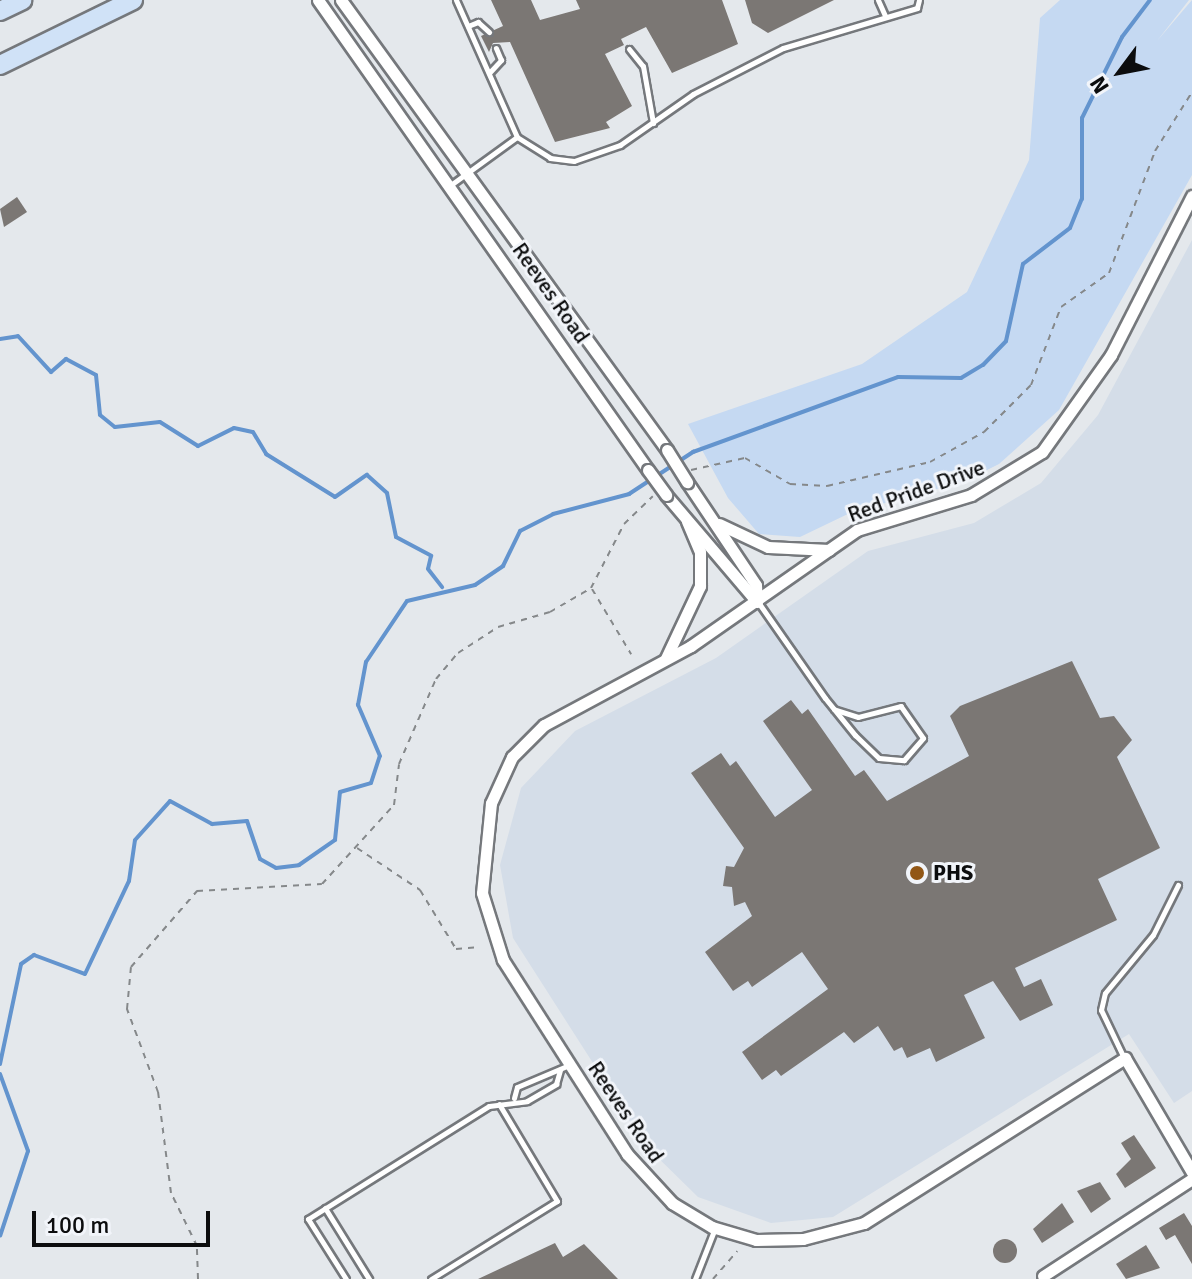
<!DOCTYPE html>
<style>
body{margin:0}
#map{position:relative;width:1192px;height:1279px;overflow:hidden;background:#e4e8ec;font-family:Signika,sans-serif}
div>[style]{position:absolute}
.built>*{inset:0;background:#d4dde8}
.green>*{inset:0;background:#c5d9f2}
.stream>*{height:4px;margin:-2px;padding:0 2px;transform-origin:2px;border-radius:2px;background:#6394ce}
.building>*{inset:0;background:#7b7774}
.round{border-radius:50%}
.path>*{height:2px;margin-top:-1px;transform-origin:0;background:repeating-linear-gradient(90deg,#85888a 0 6px,transparent 0 12px)}
.roads{filter:drop-shadow(2px 0 #75787c) drop-shadow(-2px 0 #75787c) drop-shadow(0 2px #75787c) drop-shadow(0 -2px #75787c)}
.service>*{height:5px;margin:-2.5px;padding:0 2.5px;transform-origin:2.5px;border-radius:2.5px;background:#fff}
.minor>*{height:11px;margin:-5.5px;padding:0 5.5px;transform-origin:5.5px;border-radius:5.5px;background:#fff}
.primary>*{height:18px;margin:-9px;padding:0 9px;transform-origin:9px;border-radius:9px;background:#d0e2f7}
.bridges{filter:drop-shadow(2px 0 #75787c) drop-shadow(-2px 0 #75787c) drop-shadow(0 2px #75787c) drop-shadow(0 -2px #75787c)}
.minor-bridge>*{height:11px;margin:-5.5px;padding:0 5.5px;transform-origin:5.5px;border-radius:5.5px;background:#fff}
.dots>*{width:22px;height:22px;translate:-50% -50%;box-sizing:border-box;border:4px solid #f2f5fa;border-radius:50%}
span{translate:-50% -50%;white-space:nowrap;text-align:center;line-height:1.15;-webkit-text-stroke:6px #f2f5fa;paint-order:stroke}
.street-label{font-size:22px;color:#0c0d0e}
.poi-label{font-size:22px;color:#0c0d0e;font-weight:700}
.left{translate:0 -50%;text-align:left}
.north{position:absolute;left:1080px;top:32px;width:80px;height:80px;-webkit-text-stroke:6px #f2f5fa;paint-order:stroke;rotate:238deg;font-size:22px;font-weight:700;line-height:32px;text-align:center;color:#0c0d0e}
.north::after{content:'';display:block;margin:auto;width:28px;height:36px;background:#0c0d0e;clip-path:polygon(50% 0,100% 100%,50% 72%,0 100%)}
.scale{position:absolute;left:32px;top:1211px;width:178px;height:36px;box-sizing:border-box;border:4px solid #0c0d0e;border-top:0;padding-left:10px;font-size:24px;line-height:28px;white-space:nowrap;color:#0c0d0e;-webkit-text-stroke:6px #f2f5fa;paint-order:stroke}
</style>
<div id="map">
<div class="built">
<div style="clip-path:polygon(1192px 240px,1192px 1091px,1174px 1103px,1129px 1034px,833px 1217px,771px 1223px,698px 1197px,646px 1146px,513px 938px,500px 865px,521px 788px,575px 731px,716px 658px,868px 551px,974px 523px,1041px 483px,1098px 415px)"></div>
</div>
<div class="green">
<div style="clip-path:polygon(1060px 0,1189px 0,1157px 41px,1192px 0,1192px 175px,1059px 410px,999px 464px,963px 482px,852px 512px,800px 537px,759px 534px,728px 498px,688px 424px,862px 364px,967px 292px,1029px 160px,1040px 18px)"></div>
</div>
<div class="stream">
<div style="left:0;top:339px;width:18px;rotate:-9deg"></div>
<div style="left:18px;top:336px;width:49px;rotate:47.5deg"></div>
<div style="left:51px;top:372px;width:20px;rotate:-41deg"></div>
<div style="left:66px;top:359px;width:34px;rotate:28deg"></div>
<div style="left:96px;top:375px;width:40px;rotate:84.3deg"></div>
<div style="left:100px;top:415px;width:19px;rotate:39deg"></div>
<div style="left:115px;top:427px;width:45px;rotate:-6.3deg"></div>
<div style="left:160px;top:422px;width:45px;rotate:32.3deg"></div>
<div style="left:198px;top:446px;width:40px;rotate:-26.6deg"></div>
<div style="left:234px;top:428px;width:19px;rotate:12deg"></div>
<div style="left:253px;top:432px;width:26px;rotate:59deg"></div>
<div style="left:266px;top:454px;width:81px;rotate:31.9deg"></div>
<div style="left:335px;top:497px;width:39px;rotate:-35deg"></div>
<div style="left:367px;top:475px;width:27px;rotate:42deg"></div>
<div style="left:387px;top:493px;width:45px;rotate:78.4deg"></div>
<div style="left:396px;top:537px;width:40px;rotate:28deg"></div>
<div style="left:431px;top:556px;width:13px;rotate:103deg"></div>
<div style="left:428px;top:569px;width:23px;rotate:52deg"></div>
<div style="left:0;top:1064px;width:102px;rotate:-78.1deg"></div>
<div style="left:21px;top:964px;width:16px;rotate:-35deg"></div>
<div style="left:34px;top:955px;width:54px;rotate:20.4deg"></div>
<div style="left:85px;top:974px;width:103px;rotate:-64.7deg"></div>
<div style="left:129px;top:881px;width:41px;rotate:-81.7deg"></div>
<div style="left:135px;top:840px;width:52px;rotate:-48.1deg"></div>
<div style="left:170px;top:801px;width:48px;rotate:28.7deg"></div>
<div style="left:212px;top:824px;width:35px;rotate:-5deg"></div>
<div style="left:247px;top:821px;width:40px;rotate:71.1deg"></div>
<div style="left:260px;top:859px;width:18px;rotate:29deg"></div>
<div style="left:276px;top:868px;width:23px;rotate:-7deg"></div>
<div style="left:299px;top:865px;width:44px;rotate:-34.8deg"></div>
<div style="left:335px;top:840px;width:48px;rotate:-84.1deg"></div>
<div style="left:340px;top:792px;width:32px;rotate:-16deg"></div>
<div style="left:371px;top:783px;width:28px;rotate:-72deg"></div>
<div style="left:380px;top:756px;width:56px;rotate:-113.3deg"></div>
<div style="left:358px;top:705px;width:44px;rotate:-79.5deg"></div>
<div style="left:366px;top:662px;width:73px;rotate:-56.1deg"></div>
<div style="left:407px;top:601px;width:70px;rotate:-13.2deg"></div>
<div style="left:475px;top:585px;width:34px;rotate:-34deg"></div>
<div style="left:503px;top:566px;width:39px;rotate:-64deg"></div>
<div style="left:520px;top:531px;width:37px;rotate:-27deg"></div>
<div style="left:553px;top:514px;width:79px;rotate:-14.7deg"></div>
<div style="left:629px;top:494px;width:77px;rotate:-33.3deg"></div>
<div style="left:693px;top:452px;width:218px;rotate:-20.1deg"></div>
<div style="left:898px;top:377px;width:63px;rotate:0.9deg"></div>
<div style="left:961px;top:378px;width:26px;rotate:-31deg"></div>
<div style="left:983px;top:365px;width:33px;rotate:-46deg"></div>
<div style="left:1006px;top:341px;width:79px;rotate:-77.6deg"></div>
<div style="left:1023px;top:264px;width:59px;rotate:-37.5deg"></div>
<div style="left:1070px;top:228px;width:31px;rotate:-68deg"></div>
<div style="left:1082px;top:199px;width:81px;rotate:-90deg"></div>
<div style="left:1082px;top:118px;width:90px;rotate:-63.7deg"></div>
<div style="left:1122px;top:37px;width:46px;rotate:-52.9deg"></div>
<div style="left:0;top:1074px;width:82px;rotate:70deg"></div>
<div style="left:28px;top:1151px;width:89px;rotate:108.2deg"></div>
</div>
<div class="building">
<div style="clip-path:polygon(491px 0,531px 0,540px 20px,580px 9px,576px 0,722px 0,738px 44px,672px 73px,646px 27px,621px 39px,624px 45px,605px 54px,632px 106px,606px 122px,610px 128px,555px 142px,510px 42px,493px 43px,489px 52px,481px 36px,503px 26px)"></div>
<div style="clip-path:polygon(745px 0,834px 0,768px 33px,752px 23px)"></div>
<div style="clip-path:polygon(17px 197px,27px 212px,4px 227px,0 209px)"></div>
<div style="clip-path:polygon(1072px 661px,1100px 718px,1114px 716px,1132px 740px,1117px 757px,1160px 848px,1098px 879px,1117px 920px,1015px 968px,1024px 987px,1041px 979px,1053px 1005px,1020px 1021px,993px 981px,964px 995px,985px 1038px,936px 1062px,930px 1048px,907px 1058px,902px 1047px,894px 1051px,878px 1026px,854px 1043px,844px 1032px,781px 1076px,776px 1070px,762px 1080px,742px 1052px,828px 989px,802px 952px,752px 987px,748px 981px,733px 991px,705px 952px,752px 916px,745px 902px,734px 906px,732px 887px,723px 886px,726px 866px,734px 867px,744px 848px,691px 773px,721px 753px,730px 766px,736px 761px,775px 817px,812px 790px,763px 721px,791px 700px,802px 714px,808px 709px,855px 776px,864px 770px,887px 801px,969px 756px,950px 716px,960px 706px)"></div>
<div style="clip-path:polygon(1134px 1135px,1156px 1168px,1125px 1188px,1116px 1174px,1131px 1159px,1121px 1143px)"></div>
<div style="clip-path:polygon(1100px 1182px,1111px 1199px,1091px 1213px,1077px 1191px)"></div>
<div style="clip-path:polygon(1062px 1203px,1074px 1222px,1042px 1243px,1033px 1229px)"></div>
<div style="clip-path:polygon(1184px 1213px,1192px 1226px,1192px 1264px,1175px 1235px,1166px 1240px,1159px 1228px)"></div>
<div class="round" style="left:993px;top:1239px;width:24px;height:24px"></div>
<div style="clip-path:polygon(555px 1243px,563px 1257px,584px 1244px,618px 1279px,478px 1279px)"></div>
<div style="clip-path:polygon(1146px 1245px,1160px 1268px,1126px 1279px,1116px 1264px)"></div>
</div>
<div class="path">
<div style="left:691px;top:470px;width:55px;rotate:-12.5deg"></div>
<div style="left:745px;top:458px;width:52px;rotate:30deg"></div>
<div style="left:790px;top:484px;width:37px;rotate:3deg"></div>
<div style="left:827px;top:486px;width:106px;rotate:-13.1deg"></div>
<div style="left:930px;top:462px;width:62px;rotate:-29.1deg"></div>
<div style="left:984px;top:432px;width:66px;rotate:-45deg"></div>
<div style="left:1031px;top:385px;width:84px;rotate:-69deg"></div>
<div style="left:1061px;top:307px;width:59px;rotate:-35.3deg"></div>
<div style="left:1109px;top:273px;width:130px;rotate:-69.3deg"></div>
<div style="left:1155px;top:151px;width:70px;rotate:-57.9deg"></div>
<div style="left:592px;top:589px;width:76px;rotate:59deg"></div>
<div style="left:357px;top:848px;width:76px;rotate:33.7deg"></div>
<div style="left:420px;top:890px;width:69px;rotate:58.6deg"></div>
<div style="left:456px;top:949px;width:21px;rotate:-5deg"></div>
<div style="left:198px;top:1279px;width:33px;rotate:-92deg"></div>
<div style="left:197px;top:1246px;width:59px;rotate:-116.1deg"></div>
<div style="left:171px;top:1193px;width:102px;rotate:-97.3deg"></div>
<div style="left:158px;top:1092px;width:89px;rotate:-110.5deg"></div>
<div style="left:127px;top:1009px;width:42px;rotate:-84.6deg"></div>
<div style="left:131px;top:967px;width:101px;rotate:-49deg"></div>
<div style="left:197px;top:891px;width:125px;rotate:-3.2deg"></div>
<div style="left:322px;top:884px;width:107px;rotate:-47.7deg"></div>
<div style="left:394px;top:805px;width:41px;rotate:-83deg"></div>
<div style="left:399px;top:764px;width:93px;rotate:-66.5deg"></div>
<div style="left:436px;top:679px;width:34px;rotate:-50deg"></div>
<div style="left:458px;top:653px;width:48px;rotate:-33deg"></div>
<div style="left:498px;top:627px;width:54px;rotate:-16.1deg"></div>
<div style="left:550px;top:612px;width:48px;rotate:-30.3deg"></div>
<div style="left:591px;top:588px;width:72px;rotate:-62.7deg"></div>
<div style="left:624px;top:524px;width:40px;rotate:-44deg"></div>
<div style="left:713px;top:1279px;width:37px;rotate:-49deg"></div>
</div>
<div class="roads">
<div class="service">
<div style="left:456px;top:0;width:150px;rotate:66deg"></div>
<div style="left:517px;top:137px;width:39px;rotate:32deg"></div>
<div style="left:550px;top:158px;width:24px;rotate:7deg"></div>
<div style="left:574px;top:161px;width:49px;rotate:-19.2deg"></div>
<div style="left:620px;top:145px;width:89px;rotate:-34.9deg"></div>
<div style="left:693px;top:94px;width:101px;rotate:-27.1deg"></div>
<div style="left:783px;top:48px;width:140px;rotate:-16.6deg"></div>
<div style="left:917px;top:8px;width:8px;rotate:-76deg"></div>
<div style="left:878px;top:0;width:17px;rotate:66deg"></div>
<div style="left:468px;top:26px;width:11px;rotate:-22deg"></div>
<div style="left:478px;top:22px;width:15px;rotate:42deg"></div>
<div style="left:629px;top:49px;width:22px;rotate:51deg"></div>
<div style="left:643px;top:66px;width:58px;rotate:80deg"></div>
<div style="left:489px;top:73px;width:18px;rotate:-47deg"></div>
<div style="left:501px;top:60px;width:13px;rotate:-113deg"></div>
<div style="left:452px;top:184px;width:80px;rotate:-35.9deg"></div>
<div style="left:758px;top:602px;width:117px;rotate:55.1deg"></div>
<div style="left:825px;top:698px;width:48px;rotate:51deg"></div>
<div style="left:855px;top:735px;width:33px;rotate:44deg"></div>
<div style="left:879px;top:758px;width:25px;rotate:5deg"></div>
<div style="left:904px;top:760px;width:29px;rotate:-49deg"></div>
<div style="left:923px;top:738px;width:39px;rotate:-125deg"></div>
<div style="left:901px;top:706px;width:44px;rotate:165.7deg"></div>
<div style="left:858px;top:717px;width:25px;rotate:-162deg"></div>
<div style="left:1124px;top:1058px;width:53px;rotate:-115.6deg"></div>
<div style="left:1101px;top:1010px;width:17px;rotate:-77deg"></div>
<div style="left:1105px;top:993px;width:75px;rotate:-50.4deg"></div>
<div style="left:1153px;top:935px;width:56px;rotate:-63.4deg"></div>
<div style="left:514px;top:1098px;width:11px;rotate:-75deg"></div>
<div style="left:517px;top:1087px;width:56px;rotate:-22.9deg"></div>
<div style="left:325px;top:1208px;width:84px;rotate:58.2deg"></div>
<div style="left:346px;top:1279px;width:71px;rotate:-122.3deg"></div>
<div style="left:308px;top:1219px;width:213px;rotate:-32deg"></div>
<div style="left:489px;top:1106px;width:38px;rotate:-7deg"></div>
<div style="left:527px;top:1101px;width:34px;rotate:-30deg"></div>
<div style="left:556px;top:1084px;width:15px;rotate:-74deg"></div>
<div style="left:431px;top:1279px;width:148px;rotate:-31.8deg"></div>
<div style="left:557px;top:1201px;width:113px;rotate:-120.9deg"></div>
<div style="left:695px;top:1279px;width:55px;rotate:-68.6deg"></div>
</div>
<div class="minor">
<div style="left:318px;top:0;width:574px;rotate:54.93deg"></div>
<div style="left:341px;top:0;width:556px;rotate:54.08deg"></div>
<div style="left:1192px;top:196px;width:178px;rotate:117deg"></div>
<div style="left:1111px;top:355px;width:119px;rotate:125.4deg"></div>
<div style="left:1042px;top:452px;width:83px;rotate:148.8deg"></div>
<div style="left:971px;top:495px;width:119px;rotate:162.9deg"></div>
<div style="left:857px;top:530px;width:203px;rotate:145.1deg"></div>
<div style="left:691px;top:646px;width:167px;rotate:151.7deg"></div>
<div style="left:544px;top:725px;width:45px;rotate:135deg"></div>
<div style="left:512px;top:757px;width:51px;rotate:114.5deg"></div>
<div style="left:491px;top:803px;width:90px;rotate:95.7deg"></div>
<div style="left:482px;top:893px;width:70px;rotate:72.6deg"></div>
<div style="left:503px;top:960px;width:230px;rotate:57.4deg"></div>
<div style="left:627px;top:1154px;width:67px;rotate:47.4deg"></div>
<div style="left:672px;top:1203px;width:47px;rotate:31deg"></div>
<div style="left:712px;top:1227px;width:46px;rotate:16.5deg"></div>
<div style="left:756px;top:1240px;width:47px;rotate:-1.2deg"></div>
<div style="left:803px;top:1239px;width:63px;rotate:-14.7deg"></div>
<div style="left:864px;top:1223px;width:309px;rotate:-32.3deg"></div>
<div style="left:1125px;top:1058px;width:132px;rotate:59.6deg"></div>
<div style="left:687px;top:482px;width:124px;rotate:56.2deg"></div>
<div style="left:756px;top:585px;width:17px;rotate:87deg"></div>
<div style="left:666px;top:495px;width:140px;rotate:49.6deg"></div>
<div style="left:719px;top:524px;width:54px;rotate:25.1deg"></div>
<div style="left:768px;top:547px;width:61px;rotate:2.8deg"></div>
<div style="left:666px;top:658px;width:80px;rotate:-64.7deg"></div>
<div style="left:700px;top:586px;width:34px;rotate:-90deg"></div>
<div style="left:700px;top:552px;width:34px;rotate:-113deg"></div>
<div style="left:1043px;top:1276px;width:178px;rotate:-33.1deg"></div>
</div>
<div class="primary">
<div style="left:0;top:11px;width:25px;rotate:-26deg"></div>
<div style="left:0;top:65px;width:148px;rotate:-26deg"></div>
</div>
</div>
<div class="bridges">
<div class="minor-bridge">
<div style="left:667px;top:450px;width:38px;rotate:58deg"></div>
<div style="left:648px;top:470px;width:31px;rotate:54deg"></div>
</div>
</div>
<div class="dots">
<div style="left:917px;top:873px;background:#925716"></div>
</div>
<div class="street-label">
<span style="left:551px;top:293px;rotate:55deg">Reeves Road</span>
<span style="left:916px;top:491px;rotate:-20deg">Red Pride Drive</span>
<span style="left:626px;top:1112px;rotate:56deg">Reeves Road</span>
</div>
<div class="poi-label">
<span class="left" style="left:933px;top:873px">PHS</span>
</div>
<div class="north">N</div>
<div class="scale">100 m</div>
</div>
